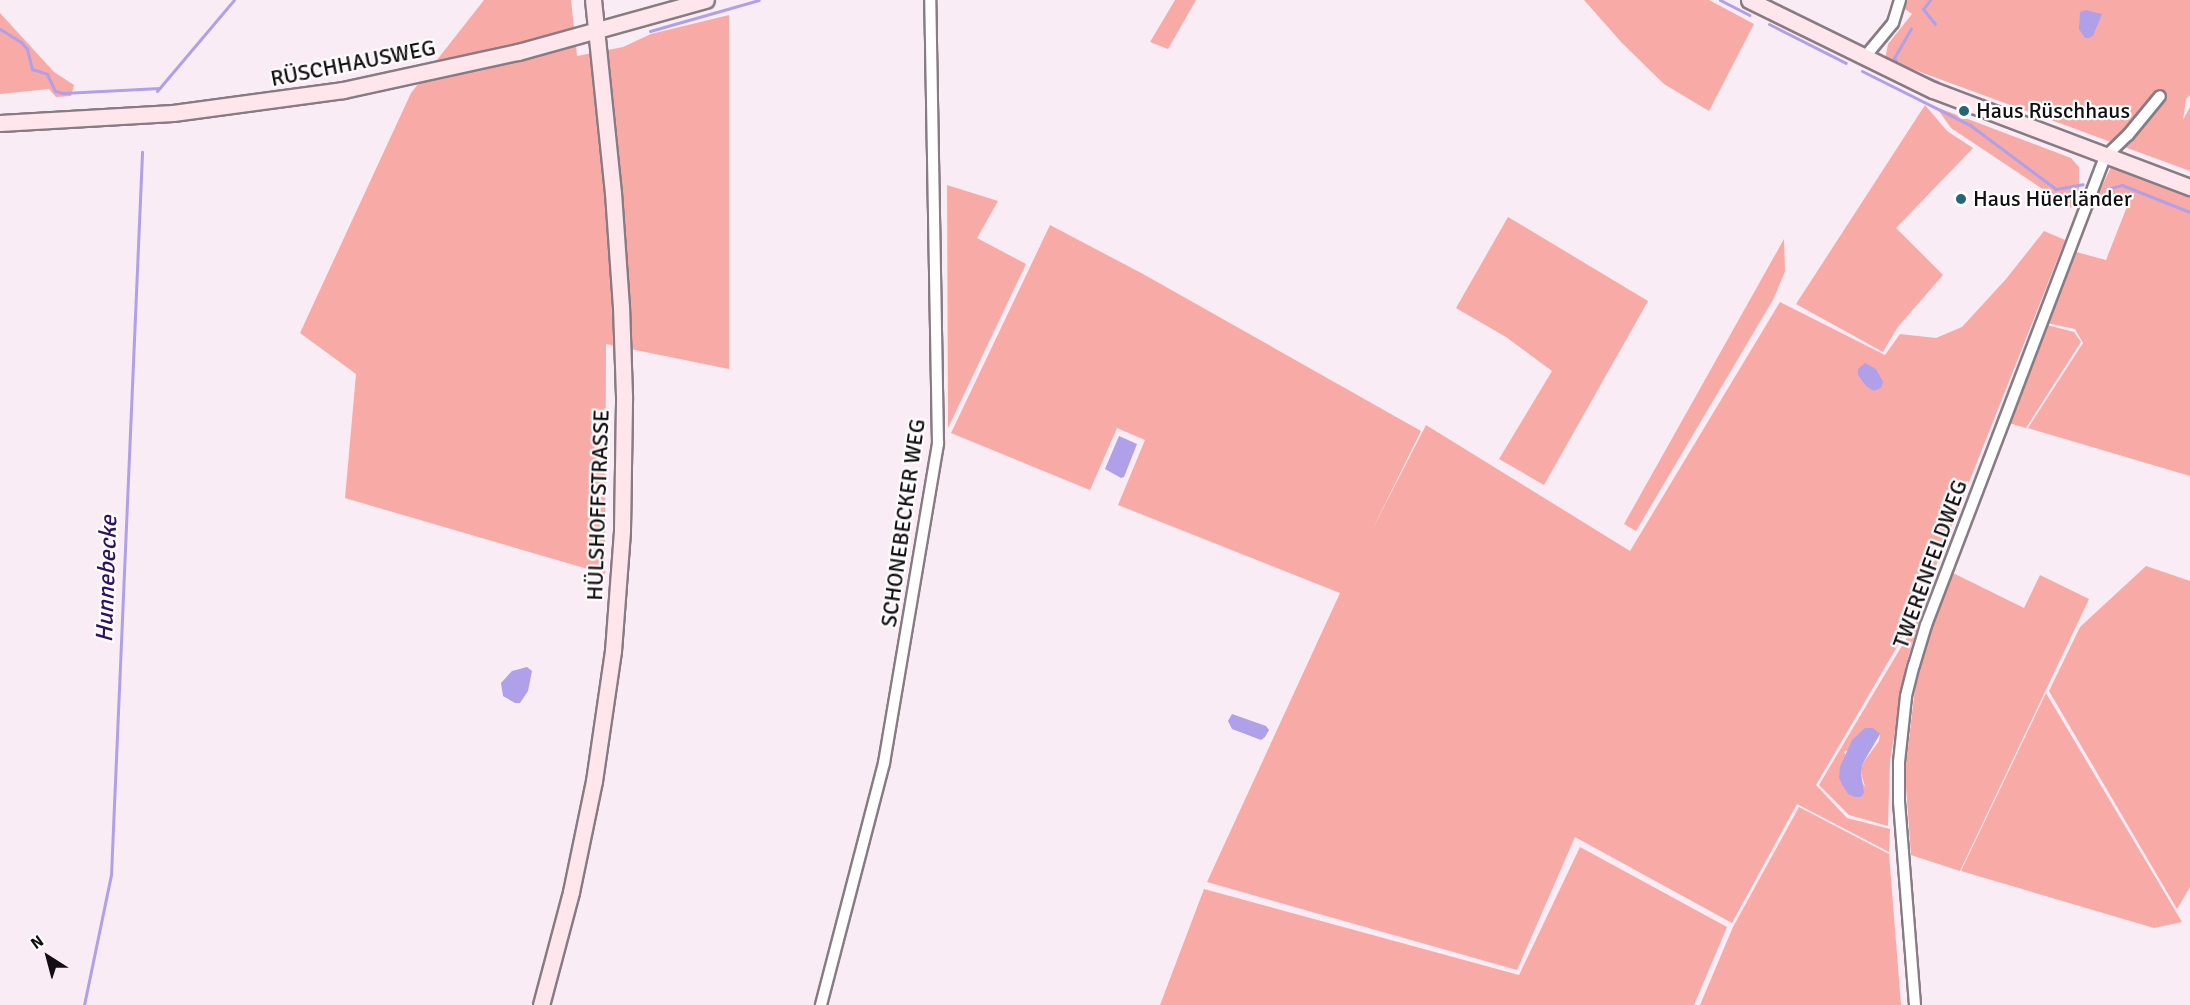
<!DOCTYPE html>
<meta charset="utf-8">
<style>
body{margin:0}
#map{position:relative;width:2190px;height:1005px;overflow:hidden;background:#faecf5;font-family:Signika,sans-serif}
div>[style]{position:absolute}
.green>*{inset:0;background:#f8aba6}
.water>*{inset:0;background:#afa0e9}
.stream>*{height:3px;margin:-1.5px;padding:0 1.5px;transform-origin:1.5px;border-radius:1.5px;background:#afa0e9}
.roads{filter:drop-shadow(2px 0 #887c84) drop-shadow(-2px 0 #887c84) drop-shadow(0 2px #887c84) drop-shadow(0 -2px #887c84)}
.minor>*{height:10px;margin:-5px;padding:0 5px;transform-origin:5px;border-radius:5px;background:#fff}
.secondary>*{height:15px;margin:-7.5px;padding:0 7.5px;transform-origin:7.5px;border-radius:7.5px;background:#ffe6ed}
.dots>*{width:16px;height:16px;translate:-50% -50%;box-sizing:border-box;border:3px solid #fff;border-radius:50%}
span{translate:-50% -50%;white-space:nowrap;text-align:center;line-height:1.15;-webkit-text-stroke:4.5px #fff;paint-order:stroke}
.street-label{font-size:22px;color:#130e11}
.poi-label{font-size:22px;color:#130e11}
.left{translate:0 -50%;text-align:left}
.water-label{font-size:24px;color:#301064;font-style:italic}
.north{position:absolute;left:18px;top:927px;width:60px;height:60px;-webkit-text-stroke:4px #fff;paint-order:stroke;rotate:324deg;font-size:16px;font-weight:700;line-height:24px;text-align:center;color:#130e11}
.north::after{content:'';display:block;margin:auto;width:21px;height:27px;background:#130e11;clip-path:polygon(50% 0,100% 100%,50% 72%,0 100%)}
</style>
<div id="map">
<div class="green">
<div style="clip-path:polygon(484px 0,571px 0,577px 56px,623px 47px,651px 34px,729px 15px,729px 369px,606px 344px,605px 574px,345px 498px,356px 374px,300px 333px,411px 93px)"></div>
<div style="clip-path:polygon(1175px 0,1196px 0,1168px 49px,1150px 42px)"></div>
<div style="clip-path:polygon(1584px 0,1709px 0,1754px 24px,1709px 111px,1664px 84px,1622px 43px)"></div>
<div style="clip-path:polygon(1892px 0,2190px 0,2190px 95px,2186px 99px,2183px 120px,2190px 107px,2190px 171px,1885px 59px,1888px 44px,1912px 14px)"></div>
<div style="clip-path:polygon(0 13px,54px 72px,74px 85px,71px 96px,56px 97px,49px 89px,0 94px)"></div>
<div style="clip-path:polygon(1925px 105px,1947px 131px,1973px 148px,1896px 228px,1943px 275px,1897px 328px,1883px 352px,1796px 304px)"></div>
<div style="clip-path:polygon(1936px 107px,2071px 158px,2079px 167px,2079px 192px,2071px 208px,1951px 128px)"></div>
<div style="clip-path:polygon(2111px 167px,2190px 197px,2190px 476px,2028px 428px,2083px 343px,2075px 329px,2047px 323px,2076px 252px,2106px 260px,2130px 199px,2097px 197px)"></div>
<div style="clip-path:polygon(947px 185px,998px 201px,977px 238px,1026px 264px,948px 428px)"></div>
<div style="clip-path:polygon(1508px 217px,1648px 301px,1544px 485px,1499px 459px,1552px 371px,1506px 337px,1456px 308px)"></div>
<div style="clip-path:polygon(1050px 225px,1143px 274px,1421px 431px,1372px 530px,1426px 425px,1630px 551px,1780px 302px,1885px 355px,1900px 334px,1936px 338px,1962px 327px,2006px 279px,2044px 231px,2065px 240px,1918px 611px,1816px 785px,1847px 818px,1890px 829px,1889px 852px,1797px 804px,1732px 923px,1575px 837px,1517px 970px,1207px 882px,1340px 593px,1118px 505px,1145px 440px,1117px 428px,1090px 490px,951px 433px)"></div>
<div style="clip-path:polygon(1784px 239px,1785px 271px,1774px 298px,1636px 531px,1624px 524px)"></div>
<div style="clip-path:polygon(2047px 325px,2074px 332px,2081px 342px,2026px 428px,2005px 422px)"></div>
<div style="clip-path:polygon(2146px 566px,2190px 581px,2190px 887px,2177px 909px,2049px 691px,2080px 627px)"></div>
<div style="clip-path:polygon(1953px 573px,2024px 608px,2040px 575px,2089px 599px,1960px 871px,1911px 855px,1905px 773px,1918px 663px)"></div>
<div style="clip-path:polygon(evenodd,1922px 612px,1906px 664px,1890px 761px,1888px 826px,1849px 815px,1819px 785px,1922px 612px,1880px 734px,1879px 741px,1863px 763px,1861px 773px,1865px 787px,1844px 752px,1880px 734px)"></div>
<div style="clip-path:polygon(2046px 693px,2182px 922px,2154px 928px,1961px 871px)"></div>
<div style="clip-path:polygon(1799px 807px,1889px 854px,1901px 1005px,1700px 1005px,1733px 927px)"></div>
<div style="clip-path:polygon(1580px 847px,1727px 927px,1694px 1005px,1160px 1005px,1204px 889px,1519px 975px)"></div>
</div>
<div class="water">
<div style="clip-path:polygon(2086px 10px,2102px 14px,2093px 36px,2089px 38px,2085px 38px,2079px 29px,2080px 12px)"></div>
<div style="clip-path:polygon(1865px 363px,1876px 369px,1883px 382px,1881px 388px,1874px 391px,1866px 386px,1858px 375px,1858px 369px)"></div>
<div style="clip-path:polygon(1119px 436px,1137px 444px,1124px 477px,1121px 478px,1105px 469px)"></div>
<div style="clip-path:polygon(527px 667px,532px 671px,528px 691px,520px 703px,515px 703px,503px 696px,501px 683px,512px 671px)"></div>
<div style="clip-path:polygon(1232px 714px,1266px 726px,1269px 730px,1265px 737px,1261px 740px,1232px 729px,1228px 721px)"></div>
<div style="clip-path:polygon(1865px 728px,1873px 728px,1880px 734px,1863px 763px,1861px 773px,1864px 793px,1861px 797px,1855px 797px,1848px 794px,1843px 786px,1839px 778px,1840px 767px,1852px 740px)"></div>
</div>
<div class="stream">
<div style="left:1720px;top:0;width:33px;rotate:27deg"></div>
<div style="left:1930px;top:0;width:11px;rotate:128deg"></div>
<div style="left:1923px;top:9px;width:19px;rotate:51deg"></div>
<div style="left:1769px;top:24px;width:86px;rotate:26.9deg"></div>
<div style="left:0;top:29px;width:25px;rotate:32deg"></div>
<div style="left:21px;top:42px;width:9px;rotate:49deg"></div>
<div style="left:27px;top:49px;width:21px;rotate:76deg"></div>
<div style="left:32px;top:69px;width:16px;rotate:18deg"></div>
<div style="left:47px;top:74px;width:19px;rotate:65deg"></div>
<div style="left:55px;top:91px;width:8px;rotate:14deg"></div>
<div style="left:63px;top:93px;width:97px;rotate:-3deg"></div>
<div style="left:650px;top:31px;width:113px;rotate:-15.9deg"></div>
<div style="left:1898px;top:65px;width:8px;rotate:-120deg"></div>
<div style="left:1894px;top:58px;width:34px;rotate:-60deg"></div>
<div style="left:1907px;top:69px;width:34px;rotate:23deg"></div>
<div style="left:1862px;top:71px;width:121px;rotate:26.6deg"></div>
<div style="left:1970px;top:125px;width:107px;rotate:36.7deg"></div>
<div style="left:2056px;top:189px;width:27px;rotate:-10deg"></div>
<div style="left:157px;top:91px;width:119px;rotate:-49.8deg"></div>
<div style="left:2107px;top:189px;width:16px;rotate:-15deg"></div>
<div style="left:2122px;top:185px;width:73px;rotate:21.7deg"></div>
<div style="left:84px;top:1005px;width:133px;rotate:-78.3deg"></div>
<div style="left:111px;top:875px;width:724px;rotate:-87.54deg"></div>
</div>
<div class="roads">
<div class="minor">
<div style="left:1864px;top:58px;width:45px;rotate:-50.4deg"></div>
<div style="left:1893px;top:23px;width:24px;rotate:-73deg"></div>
<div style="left:821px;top:1005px;width:250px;rotate:-75.4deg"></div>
<div style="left:884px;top:763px;width:324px;rotate:-80.4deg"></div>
<div style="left:938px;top:444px;width:444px;rotate:-91deg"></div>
<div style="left:1915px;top:1005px;width:204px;rotate:-94.5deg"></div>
<div style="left:1899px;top:802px;width:40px;rotate:-90deg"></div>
<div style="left:1899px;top:762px;width:66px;rotate:-83.9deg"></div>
<div style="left:1906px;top:696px;width:32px;rotate:-76deg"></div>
<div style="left:1914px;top:665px;width:42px;rotate:-73.3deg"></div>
<div style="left:1926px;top:625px;width:501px;rotate:-69.07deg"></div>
<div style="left:2105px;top:157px;width:32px;rotate:-44deg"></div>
<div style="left:2128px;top:135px;width:50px;rotate:-50.6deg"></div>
</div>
<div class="secondary">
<div style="left:1749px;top:0;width:205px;rotate:26.1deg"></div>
<div style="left:1933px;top:90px;width:275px;rotate:20.7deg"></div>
<div style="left:0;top:123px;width:173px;rotate:-3.3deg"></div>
<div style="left:173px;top:113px;width:172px;rotate:-7.7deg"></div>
<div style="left:343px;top:90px;width:179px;rotate:-12.3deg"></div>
<div style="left:518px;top:52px;width:195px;rotate:-15.5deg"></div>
<div style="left:541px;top:1005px;width:117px;rotate:-75.1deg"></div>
<div style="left:571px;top:892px;width:113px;rotate:-78.3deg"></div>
<div style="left:594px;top:781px;width:131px;rotate:-81.7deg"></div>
<div style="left:613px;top:651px;width:121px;rotate:-85.7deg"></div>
<div style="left:622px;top:530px;width:134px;rotate:-89.1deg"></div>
<div style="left:624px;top:396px;width:89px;rotate:-91.9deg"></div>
<div style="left:621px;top:307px;width:114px;rotate:-94deg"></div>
<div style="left:613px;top:193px;width:194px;rotate:-95.9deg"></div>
</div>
</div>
<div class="dots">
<div style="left:1964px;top:111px;background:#26647a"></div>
<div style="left:1961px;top:199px;background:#26647a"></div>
</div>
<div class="street-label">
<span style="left:353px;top:63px;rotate:-11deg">RÜSCHHAUSWEG</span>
<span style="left:598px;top:505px;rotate:-88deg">HÜLSHOFFSTRASSE</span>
<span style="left:903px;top:523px;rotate:-82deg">SCHONEBECKER WEG</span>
<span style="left:1930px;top:564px;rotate:-70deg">TWERENFELDWEG</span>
</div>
<div class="poi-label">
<span class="left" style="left:1976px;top:111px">Haus Rüschhaus</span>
<span class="left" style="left:1973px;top:199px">Haus Hüerländer</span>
</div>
<div class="water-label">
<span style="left:107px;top:579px;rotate:-88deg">Hunnebecke</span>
</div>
<div class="north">N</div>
</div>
